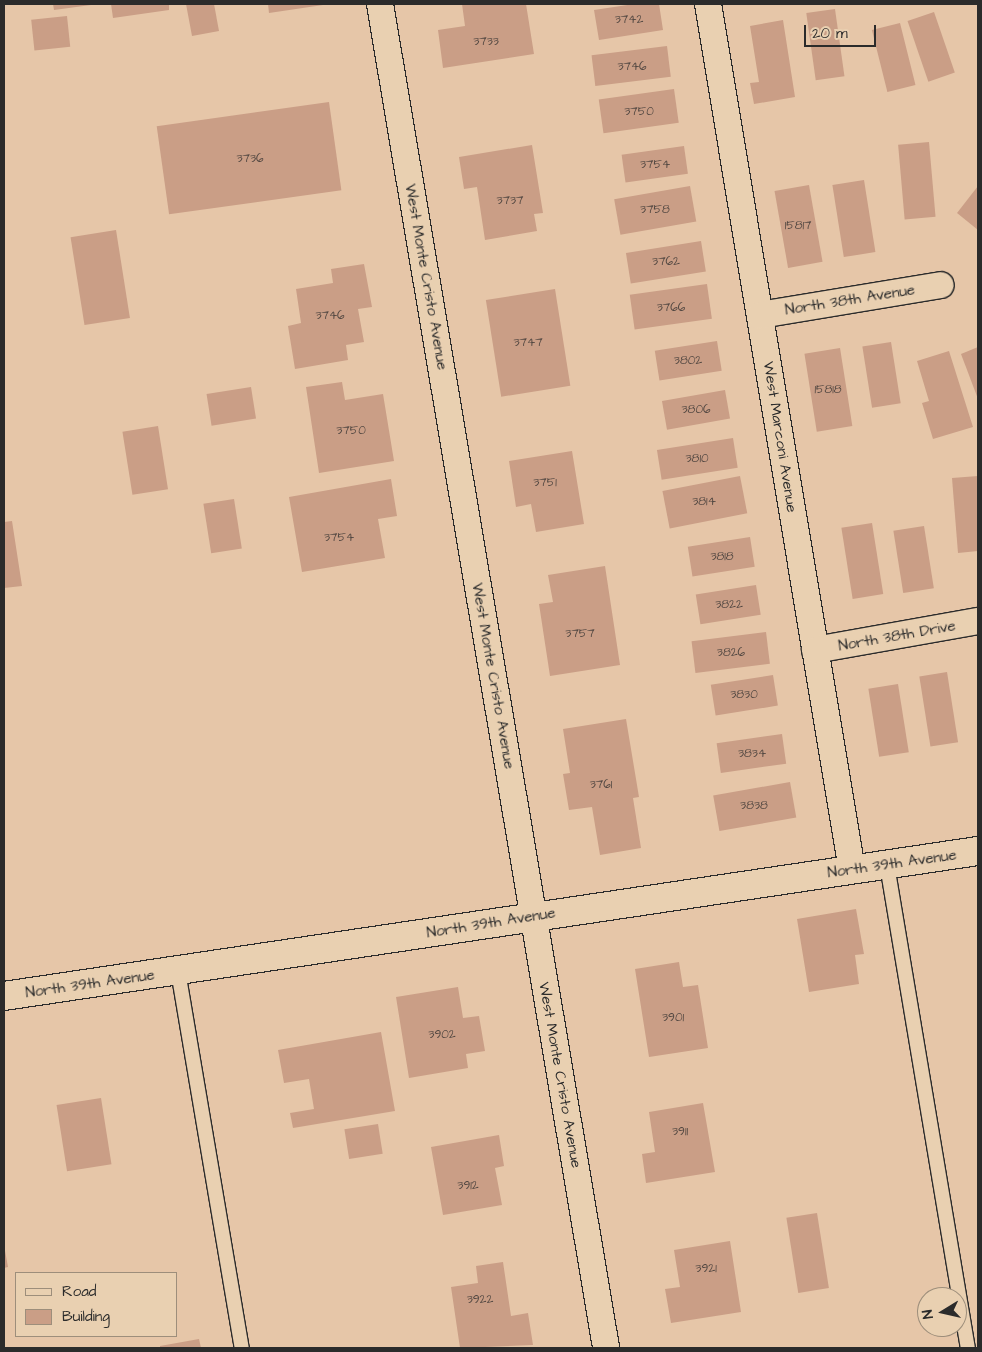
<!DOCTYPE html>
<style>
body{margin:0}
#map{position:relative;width:982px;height:1352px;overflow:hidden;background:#e6c6a8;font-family:"Architects Daughter",sans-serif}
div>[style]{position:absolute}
.building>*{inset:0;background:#ca9e86;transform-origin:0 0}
.roads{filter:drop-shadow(1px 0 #2b2b2b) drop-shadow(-1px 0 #2b2b2b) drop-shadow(0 1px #2b2b2b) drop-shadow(0 -1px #2b2b2b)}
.service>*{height:14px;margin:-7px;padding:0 7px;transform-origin:7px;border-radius:7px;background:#e9d0b1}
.minor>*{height:26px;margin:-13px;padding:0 13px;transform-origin:13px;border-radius:13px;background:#e9d0b1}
.tertiary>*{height:28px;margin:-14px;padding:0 14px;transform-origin:14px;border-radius:14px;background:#e9d0b1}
span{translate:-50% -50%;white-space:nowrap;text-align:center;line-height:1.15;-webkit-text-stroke:4px #e9d0b1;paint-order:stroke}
.number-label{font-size:12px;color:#534842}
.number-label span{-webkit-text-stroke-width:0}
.street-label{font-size:15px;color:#2b2b2b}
.frame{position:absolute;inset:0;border:5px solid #2b2b2b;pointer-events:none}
.legend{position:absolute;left:15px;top:1272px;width:162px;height:65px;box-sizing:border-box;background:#e9d0b1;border:1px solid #9d8e7b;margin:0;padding:6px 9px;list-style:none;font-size:15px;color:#2b2b2b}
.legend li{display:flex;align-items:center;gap:10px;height:25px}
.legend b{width:25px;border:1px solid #9d8e7b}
.north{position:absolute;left:917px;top:1287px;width:50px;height:50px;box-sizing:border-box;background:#e9d0b1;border:1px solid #9d8e7b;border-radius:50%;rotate:261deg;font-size:14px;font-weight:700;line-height:20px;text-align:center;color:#2b2b2b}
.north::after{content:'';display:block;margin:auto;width:18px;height:22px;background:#2b2b2b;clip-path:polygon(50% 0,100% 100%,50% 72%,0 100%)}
.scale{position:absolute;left:804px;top:25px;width:72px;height:22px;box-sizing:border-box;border:2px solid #2b2b2b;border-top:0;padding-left:6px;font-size:15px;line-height:18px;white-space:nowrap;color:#2b2b2b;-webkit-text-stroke:4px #e9d0b1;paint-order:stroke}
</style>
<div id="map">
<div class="building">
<div style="clip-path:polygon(53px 4px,91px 4px,91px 5px,54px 10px)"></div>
<div style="clip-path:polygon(111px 4px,169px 4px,169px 10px,113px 18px)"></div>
<div style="clip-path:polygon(186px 4px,214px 4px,219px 31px,192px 36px)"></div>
<div style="clip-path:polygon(268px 4px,322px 4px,323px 5px,269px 13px)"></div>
<div style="clip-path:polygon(462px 4px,526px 4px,534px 54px,443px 68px,438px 30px,465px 26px)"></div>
<div style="clip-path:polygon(634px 4px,659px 4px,663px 30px,599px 40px,594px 10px)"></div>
<div style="left:835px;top:9px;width:68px;height:29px;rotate:82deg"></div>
<div style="left:934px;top:12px;width:64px;height:28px;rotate:71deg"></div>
<div style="left:67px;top:16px;width:31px;height:36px;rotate:84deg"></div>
<div style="clip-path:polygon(783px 20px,795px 97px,754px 104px,750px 83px,759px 82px,750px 26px)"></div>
<div style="left:900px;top:23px;width:64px;height:29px;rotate:76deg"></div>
<div style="left:667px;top:46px;width:31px;height:76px;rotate:83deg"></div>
<div style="left:674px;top:89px;width:34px;height:76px;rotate:82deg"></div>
<div style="left:329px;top:102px;width:89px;height:174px;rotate:82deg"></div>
<div style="left:929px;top:142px;width:75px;height:31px;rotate:85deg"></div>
<div style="clip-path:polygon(532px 145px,543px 213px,534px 214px,537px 231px,485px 240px,477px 187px,464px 189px,459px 157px)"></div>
<div style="left:684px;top:146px;width:28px;height:63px;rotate:82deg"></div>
<div style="left:864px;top:180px;width:73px;height:32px;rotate:81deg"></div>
<div style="left:809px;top:185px;width:78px;height:35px;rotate:80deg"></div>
<div style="left:690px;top:186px;width:36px;height:77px;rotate:80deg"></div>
<div style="clip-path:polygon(978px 186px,978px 230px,957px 213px)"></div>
<div style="left:116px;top:230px;width:89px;height:46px;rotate:81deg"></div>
<div style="left:701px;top:241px;width:31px;height:76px;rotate:81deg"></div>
<div style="clip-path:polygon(364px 264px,372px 307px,358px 309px,364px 342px,346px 345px,348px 360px,295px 369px,288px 326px,301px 323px,296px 289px,333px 283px,331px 269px)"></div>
<div style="left:707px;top:284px;width:35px;height:78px;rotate:82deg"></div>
<div style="left:555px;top:289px;width:98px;height:70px;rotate:81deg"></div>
<div style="left:717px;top:341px;width:30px;height:63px;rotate:81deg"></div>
<div style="left:891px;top:342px;width:62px;height:29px;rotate:81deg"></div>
<div style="clip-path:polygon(978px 347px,978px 399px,961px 354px)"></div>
<div style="left:840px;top:348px;width:79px;height:36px;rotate:81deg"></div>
<div style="clip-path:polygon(949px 351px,973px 427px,933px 439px,922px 403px,929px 401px,917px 361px)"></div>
<div style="clip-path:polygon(342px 382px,345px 400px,383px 394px,394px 461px,319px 473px,306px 387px)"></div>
<div style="left:251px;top:387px;width:32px;height:45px;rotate:81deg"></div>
<div style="left:725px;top:390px;width:29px;height:64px;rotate:80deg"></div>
<div style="left:158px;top:426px;width:64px;height:36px;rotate:81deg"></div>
<div style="left:733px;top:438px;width:30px;height:77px;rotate:81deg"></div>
<div style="clip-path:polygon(572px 451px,584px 524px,536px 532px,531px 504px,516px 507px,509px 461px)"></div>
<div style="left:740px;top:476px;width:38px;height:79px;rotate:79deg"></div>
<div style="clip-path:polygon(978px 476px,978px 551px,958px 553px,952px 478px)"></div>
<div style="clip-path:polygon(391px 479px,397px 516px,378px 519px,385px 558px,302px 572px,289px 497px)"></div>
<div style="left:234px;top:499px;width:50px;height:31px;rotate:81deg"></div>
<div style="clip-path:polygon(12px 521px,22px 586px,4px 588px,4px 522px)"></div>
<div style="left:872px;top:523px;width:72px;height:31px;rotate:81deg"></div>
<div style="left:924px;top:526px;width:63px;height:31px;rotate:81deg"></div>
<div style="left:750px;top:537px;width:30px;height:63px;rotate:81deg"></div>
<div style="clip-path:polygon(605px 566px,620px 665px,550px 676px,539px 604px,553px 602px,548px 575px)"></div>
<div style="left:756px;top:585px;width:30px;height:61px;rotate:81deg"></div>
<div style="left:766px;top:632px;width:32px;height:75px;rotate:83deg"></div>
<div style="left:947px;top:672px;width:71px;height:28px;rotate:81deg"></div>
<div style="left:773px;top:675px;width:31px;height:63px;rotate:81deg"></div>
<div style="left:898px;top:684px;width:69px;height:30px;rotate:81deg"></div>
<div style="clip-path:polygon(626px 719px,639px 797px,633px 798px,641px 848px,600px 855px,592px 807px,569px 810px,563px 774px,570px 773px,563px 729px)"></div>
<div style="left:782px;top:734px;width:30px;height:66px;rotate:82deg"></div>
<div style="left:790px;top:782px;width:36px;height:78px;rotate:80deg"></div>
<div style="clip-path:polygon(856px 909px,864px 954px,855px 955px,859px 984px,809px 992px,797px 919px)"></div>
<div style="clip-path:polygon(679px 962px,683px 987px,698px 985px,708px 1048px,649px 1057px,635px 969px)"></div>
<div style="clip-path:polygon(458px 987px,463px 1018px,479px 1016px,485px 1051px,466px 1054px,468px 1068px,409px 1078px,396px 997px)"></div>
<div style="clip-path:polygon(381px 1032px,395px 1111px,293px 1128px,290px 1113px,314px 1109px,309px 1079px,284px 1083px,278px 1050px)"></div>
<div style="left:101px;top:1098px;width:67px;height:45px;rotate:81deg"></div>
<div style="clip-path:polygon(703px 1103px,715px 1172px,646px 1183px,642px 1154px,655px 1152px,649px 1112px)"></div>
<div style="left:378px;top:1124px;width:30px;height:34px;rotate:81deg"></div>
<div style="clip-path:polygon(499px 1135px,504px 1166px,495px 1168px,502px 1205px,443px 1215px,431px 1147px)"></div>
<div style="left:817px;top:1213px;width:76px;height:31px;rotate:81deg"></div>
<div style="clip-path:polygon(730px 1241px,741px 1312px,671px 1323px,665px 1289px,680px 1287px,674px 1250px)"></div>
<div style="clip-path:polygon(4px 1245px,8px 1267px,4px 1268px)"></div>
<div style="clip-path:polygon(503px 1262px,511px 1316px,528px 1313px,533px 1345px,460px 1348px,451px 1287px,478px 1283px,476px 1266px)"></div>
<div style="clip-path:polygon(199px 1339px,201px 1348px,160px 1348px,160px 1346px)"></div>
</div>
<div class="roads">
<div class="service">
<div style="left:887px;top:865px;width:490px;rotate:80.5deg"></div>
<div style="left:178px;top:971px;width:382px;rotate:80.4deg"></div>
</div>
<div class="minor">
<div style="left:380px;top:4px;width:1363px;rotate:80.45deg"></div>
<div style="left:708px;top:4px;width:878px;rotate:80.56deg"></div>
<div style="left:760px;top:315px;width:183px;rotate:-9.4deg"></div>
<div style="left:815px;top:650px;width:166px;rotate:-10.1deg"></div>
</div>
<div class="tertiary">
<div style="left:4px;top:996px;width:985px;rotate:-8.47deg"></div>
</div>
</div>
<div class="number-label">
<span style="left:629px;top:20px">3742</span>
<span style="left:486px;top:42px">3733</span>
<span style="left:632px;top:67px">3746</span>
<span style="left:639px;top:112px">3750</span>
<span style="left:250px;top:159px">3736</span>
<span style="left:655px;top:165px">3754</span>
<span style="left:510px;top:201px">3737</span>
<span style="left:655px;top:210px">3758</span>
<span style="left:798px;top:226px">15817</span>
<span style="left:666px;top:262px">3762</span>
<span style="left:671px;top:308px">3766</span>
<span style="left:330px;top:316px">3746</span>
<span style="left:528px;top:343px">3747</span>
<span style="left:688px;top:361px">3802</span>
<span style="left:828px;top:390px">15818</span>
<span style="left:696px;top:410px">3806</span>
<span style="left:351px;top:431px">3750</span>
<span style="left:697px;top:459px">3810</span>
<span style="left:545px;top:483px">3751</span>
<span style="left:704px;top:502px">3814</span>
<span style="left:339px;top:538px">3754</span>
<span style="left:722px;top:557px">3818</span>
<span style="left:729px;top:605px">3822</span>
<span style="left:580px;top:634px">3757</span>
<span style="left:731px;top:653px">3826</span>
<span style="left:744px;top:695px">3830</span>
<span style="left:752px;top:754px">3834</span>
<span style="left:601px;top:785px">3761</span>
<span style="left:754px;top:806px">3838</span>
<span style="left:673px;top:1018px">3901</span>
<span style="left:442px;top:1035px">3902</span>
<span style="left:680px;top:1132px">3911</span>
<span style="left:468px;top:1186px">3912</span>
<span style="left:706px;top:1269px">3921</span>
<span style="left:480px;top:1300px">3922</span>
</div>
<div class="street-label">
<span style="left:426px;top:277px;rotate:80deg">West Monte Cristo Avenue</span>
<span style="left:850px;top:300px;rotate:-9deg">North 38th Avenue</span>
<span style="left:780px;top:437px;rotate:81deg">West Marconi Avenue</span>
<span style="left:897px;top:636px;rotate:-10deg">North 38th Drive</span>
<span style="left:493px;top:676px;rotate:80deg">West Monte Cristo Avenue</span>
<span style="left:892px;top:864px;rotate:-8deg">North 39th Avenue</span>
<span style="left:491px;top:923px;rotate:-9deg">North 39th Avenue</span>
<span style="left:90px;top:984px;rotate:-8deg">North 39th Avenue</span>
<span style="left:560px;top:1075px;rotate:80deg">West Monte Cristo Avenue</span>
</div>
<div class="frame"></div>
<ul class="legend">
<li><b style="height:6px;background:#e9d0b1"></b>Road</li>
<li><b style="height:14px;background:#ca9e86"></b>Building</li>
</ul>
<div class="north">N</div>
<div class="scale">20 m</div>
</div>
